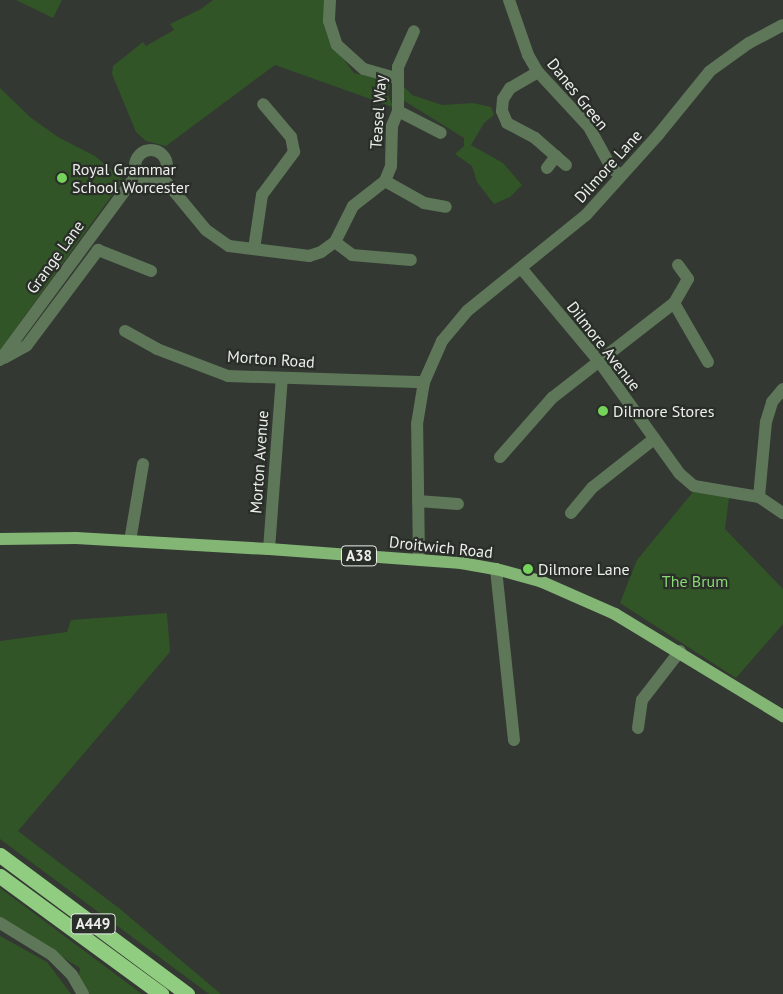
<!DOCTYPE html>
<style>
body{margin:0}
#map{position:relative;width:783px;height:994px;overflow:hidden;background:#333832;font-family:"PT Sans",sans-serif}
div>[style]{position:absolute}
.green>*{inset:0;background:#315526}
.minor>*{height:12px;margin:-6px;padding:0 6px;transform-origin:6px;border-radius:6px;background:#5e7758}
.minor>.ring{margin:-6px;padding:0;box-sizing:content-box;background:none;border:12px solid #5e7758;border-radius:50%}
.major>*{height:12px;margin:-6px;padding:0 6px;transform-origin:6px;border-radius:6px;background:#83b575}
.highway>*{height:15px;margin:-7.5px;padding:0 7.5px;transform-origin:7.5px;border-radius:7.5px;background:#91cd80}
.dots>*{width:14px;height:14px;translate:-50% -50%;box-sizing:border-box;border:2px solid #292e28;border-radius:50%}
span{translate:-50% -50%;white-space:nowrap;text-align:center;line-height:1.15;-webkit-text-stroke:4.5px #292e28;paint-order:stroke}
.shield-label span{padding:1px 4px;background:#292e28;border:1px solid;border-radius:4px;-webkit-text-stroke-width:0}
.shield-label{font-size:15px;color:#ecefeb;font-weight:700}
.street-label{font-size:16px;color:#ecefeb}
.poi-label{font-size:16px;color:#ecefeb}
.left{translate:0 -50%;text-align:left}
.park-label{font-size:16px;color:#8ad875}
</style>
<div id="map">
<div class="green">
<div style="clip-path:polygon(16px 0,62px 0,53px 18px)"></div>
<div style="clip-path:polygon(213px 0,325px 0,324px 24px,329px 40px,354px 73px,390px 81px,388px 94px,393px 107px,275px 65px,166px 146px,146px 141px,136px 132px,112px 74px,113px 66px,143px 42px,146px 46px,174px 30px,170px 24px,201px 9px)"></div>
<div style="clip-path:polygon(402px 85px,412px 95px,442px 105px,473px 103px,491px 107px,494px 115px,484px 123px,471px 145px,503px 163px,522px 185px,510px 197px,494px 204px,477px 182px,472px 166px,455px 154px,464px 146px,464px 138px,403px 100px)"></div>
<div style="clip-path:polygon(0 88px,30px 117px,58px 137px,95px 156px,123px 180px,0 350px)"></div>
<div style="clip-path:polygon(693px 492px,729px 498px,725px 529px,783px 589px,783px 624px,736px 678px,620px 603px,637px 560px)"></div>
<div style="clip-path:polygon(167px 613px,170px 652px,18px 831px,120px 909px,221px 994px,209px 994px,0 839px,0 641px,67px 632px,71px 620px)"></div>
<div style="clip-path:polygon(0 888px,142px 994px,89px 994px,78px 980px,80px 968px,0 918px)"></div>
<div style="clip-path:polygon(0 936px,47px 962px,71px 994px,0 994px)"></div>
</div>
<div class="minor">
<div style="left:330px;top:0;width:21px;rotate:93deg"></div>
<div style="left:329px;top:21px;width:25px;rotate:72deg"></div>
<div style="left:337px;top:45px;width:36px;rotate:42deg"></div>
<div style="left:364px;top:69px;width:33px;rotate:16deg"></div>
<div style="left:509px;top:0;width:58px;rotate:70.9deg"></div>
<div style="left:528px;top:55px;width:20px;rotate:60deg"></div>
<div style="left:538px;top:72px;width:75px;rotate:47.2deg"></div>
<div style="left:589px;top:127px;width:48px;rotate:61.3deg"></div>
<div style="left:612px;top:169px;width:11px;rotate:34deg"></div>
<div style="left:538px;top:72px;width:32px;rotate:150deg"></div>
<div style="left:510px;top:88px;width:13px;rotate:122deg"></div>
<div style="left:503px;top:99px;width:12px;rotate:95deg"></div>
<div style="left:502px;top:111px;width:13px;rotate:67deg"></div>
<div style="left:507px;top:123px;width:32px;rotate:28deg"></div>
<div style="left:535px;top:138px;width:41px;rotate:41.1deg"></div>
<div style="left:398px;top:111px;width:48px;rotate:27.1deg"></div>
<div class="ring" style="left:135px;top:150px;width:20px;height:20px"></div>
<div style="left:547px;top:168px;width:15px;rotate:-53deg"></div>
<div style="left:163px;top:178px;width:67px;rotate:50.4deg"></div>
<div style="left:206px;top:230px;width:28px;rotate:35deg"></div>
<div style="left:229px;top:246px;width:81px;rotate:7.1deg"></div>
<div style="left:309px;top:256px;width:13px;rotate:-18deg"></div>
<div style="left:321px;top:252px;width:17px;rotate:-36deg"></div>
<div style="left:335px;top:242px;width:40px;rotate:-63.4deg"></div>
<div style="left:353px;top:206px;width:41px;rotate:-38deg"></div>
<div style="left:385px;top:181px;width:16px;rotate:-68deg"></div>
<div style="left:391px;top:166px;width:40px;rotate:-88.6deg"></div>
<div style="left:392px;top:126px;width:16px;rotate:-68deg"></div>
<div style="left:398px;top:111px;width:44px;rotate:-90deg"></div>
<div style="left:398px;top:67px;width:39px;rotate:-66deg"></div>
<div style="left:385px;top:181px;width:45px;rotate:29.4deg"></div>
<div style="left:424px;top:203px;width:22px;rotate:10deg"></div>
<div style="left:335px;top:242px;width:21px;rotate:37deg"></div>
<div style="left:352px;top:255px;width:59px;rotate:4.8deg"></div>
<div style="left:254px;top:249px;width:55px;rotate:-81.6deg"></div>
<div style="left:262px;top:195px;width:54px;rotate:-53.3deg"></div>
<div style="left:294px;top:152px;width:15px;rotate:-101deg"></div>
<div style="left:291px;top:137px;width:43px;rotate:-130.3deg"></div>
<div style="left:678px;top:265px;width:17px;rotate:54deg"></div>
<div style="left:688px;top:279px;width:28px;rotate:120deg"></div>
<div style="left:674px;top:303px;width:68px;rotate:60deg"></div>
<div style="left:521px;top:268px;width:120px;rotate:50.1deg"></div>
<div style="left:598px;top:360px;width:140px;rotate:54.3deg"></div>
<div style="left:680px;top:474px;width:18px;rotate:41deg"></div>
<div style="left:694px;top:486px;width:66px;rotate:9.6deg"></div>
<div style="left:759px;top:497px;width:29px;rotate:34deg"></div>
<div style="left:125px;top:331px;width:37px;rotate:29deg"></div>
<div style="left:157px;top:349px;width:76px;rotate:20.8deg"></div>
<div style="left:228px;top:376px;width:196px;rotate:1.8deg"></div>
<div style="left:4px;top:358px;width:26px;rotate:-29deg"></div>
<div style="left:27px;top:345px;width:119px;rotate:-53.2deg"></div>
<div style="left:98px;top:250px;width:57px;rotate:21.6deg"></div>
<div style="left:0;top:360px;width:231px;rotate:-53.6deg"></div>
<div style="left:500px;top:457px;width:79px;rotate:-48.6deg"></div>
<div style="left:552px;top:398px;width:155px;rotate:-37.9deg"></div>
<div style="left:759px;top:497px;width:75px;rotate:-84.7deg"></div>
<div style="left:766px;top:422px;width:21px;rotate:-73deg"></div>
<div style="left:772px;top:402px;width:17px;rotate:-50deg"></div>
<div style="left:418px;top:501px;width:40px;rotate:4.3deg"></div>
<div style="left:571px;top:513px;width:34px;rotate:-50deg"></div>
<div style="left:593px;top:487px;width:78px;rotate:-38.2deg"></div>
<div style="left:130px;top:541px;width:78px;rotate:-80.4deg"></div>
<div style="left:269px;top:549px;width:171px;rotate:-85.7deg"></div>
<div style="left:419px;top:559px;width:135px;rotate:-90.8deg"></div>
<div style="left:417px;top:424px;width:43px;rotate:-80.5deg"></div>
<div style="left:424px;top:382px;width:45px;rotate:-66.3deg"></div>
<div style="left:442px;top:341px;width:39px;rotate:-50deg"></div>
<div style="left:467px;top:311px;width:153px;rotate:-38.9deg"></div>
<div style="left:586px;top:215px;width:108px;rotate:-48deg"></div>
<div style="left:658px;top:135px;width:82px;rotate:-50.9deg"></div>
<div style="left:710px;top:71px;width:48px;rotate:-35.7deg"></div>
<div style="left:749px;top:43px;width:38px;rotate:-28deg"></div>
<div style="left:496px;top:569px;width:172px;rotate:84deg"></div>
<div style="left:638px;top:728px;width:28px;rotate:-82deg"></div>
<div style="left:642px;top:700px;width:62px;rotate:-52.2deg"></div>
<div style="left:0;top:923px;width:61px;rotate:31.6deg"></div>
<div style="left:52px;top:955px;width:28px;rotate:45deg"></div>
<div style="left:72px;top:975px;width:22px;rotate:60deg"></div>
</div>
<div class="major">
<div style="left:0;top:539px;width:76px;rotate:-0.8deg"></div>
<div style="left:76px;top:538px;width:193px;rotate:3.3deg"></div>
<div style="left:269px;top:549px;width:193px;rotate:4.2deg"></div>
<div style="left:461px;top:563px;width:36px;rotate:10deg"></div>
<div style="left:496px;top:569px;width:46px;rotate:15.3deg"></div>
<div style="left:540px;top:581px;width:82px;rotate:23.7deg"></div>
<div style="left:615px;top:614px;width:197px;rotate:31.3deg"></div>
</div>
<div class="highway">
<div style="left:0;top:855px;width:233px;rotate:36.6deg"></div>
<div style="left:0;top:876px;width:200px;rotate:36.2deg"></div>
</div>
<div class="dots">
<div style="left:62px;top:178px;background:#75d25a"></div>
<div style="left:603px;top:411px;background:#75d25a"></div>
<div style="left:528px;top:569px;background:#75d25a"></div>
</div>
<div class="shield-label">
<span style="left:359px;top:556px">A38</span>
<span style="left:93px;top:924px">A449</span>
</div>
<div class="street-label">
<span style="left:578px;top:94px;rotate:51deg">Danes Green</span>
<span style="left:378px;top:112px;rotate:-86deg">Teasel Way</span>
<span style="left:608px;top:166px;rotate:-48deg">Dilmore Lane</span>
<span style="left:55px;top:257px;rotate:-54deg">Grange Lane</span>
<span style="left:604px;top:346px;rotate:52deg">Dilmore Avenue</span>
<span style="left:271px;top:359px;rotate:4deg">Morton Road</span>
<span style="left:259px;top:462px;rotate:-86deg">Morton Avenue</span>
<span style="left:441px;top:547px;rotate:6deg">Droitwich Road</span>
</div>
<div class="poi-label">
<span class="left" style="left:72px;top:178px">Royal Grammar<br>School Worcester</span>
<span class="left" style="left:613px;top:411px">Dilmore Stores</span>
<span class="left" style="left:538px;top:569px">Dilmore Lane</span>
</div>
<div class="park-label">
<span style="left:695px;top:581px">The Brum</span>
</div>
</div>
